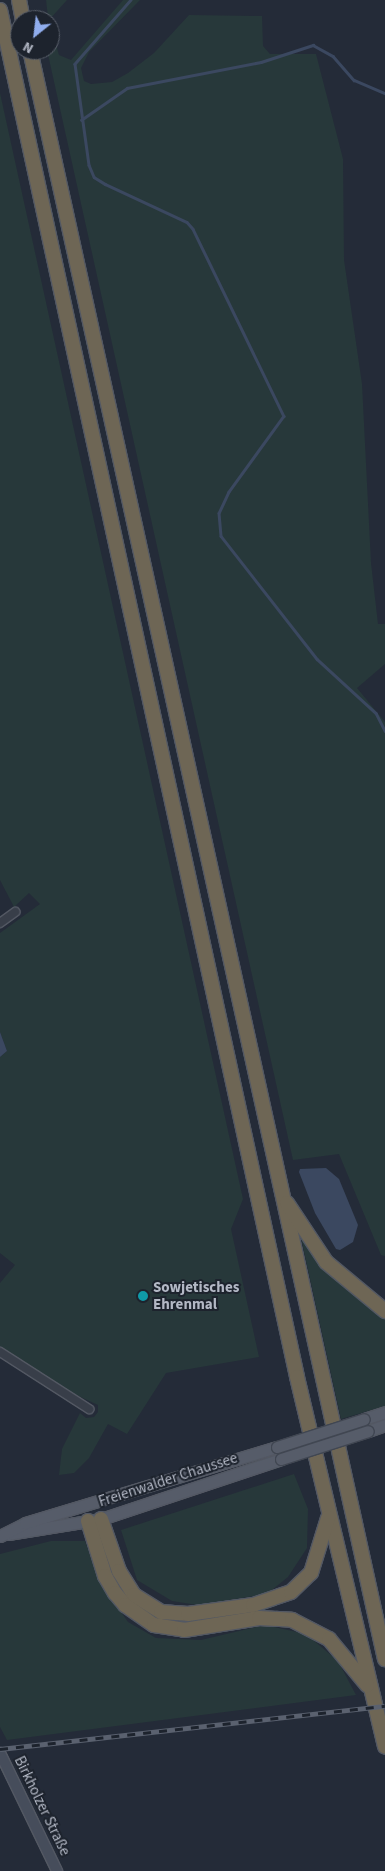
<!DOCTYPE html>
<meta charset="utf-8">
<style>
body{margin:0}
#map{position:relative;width:385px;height:1871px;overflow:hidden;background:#242b38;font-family:"Source Sans 3",sans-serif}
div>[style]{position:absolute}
.green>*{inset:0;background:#27383a}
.water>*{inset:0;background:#3b4860}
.stream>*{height:2.5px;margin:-1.25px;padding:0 1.25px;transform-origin:1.25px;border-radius:1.25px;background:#3b4860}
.roads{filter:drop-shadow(1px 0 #535863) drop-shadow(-1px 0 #535863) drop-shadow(0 1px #535863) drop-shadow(0 -1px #535863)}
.minor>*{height:8px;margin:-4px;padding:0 4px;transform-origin:4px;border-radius:4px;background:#383e49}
.secondary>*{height:10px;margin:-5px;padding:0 5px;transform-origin:5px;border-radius:5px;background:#464d5b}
.primary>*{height:11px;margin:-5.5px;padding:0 5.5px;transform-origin:5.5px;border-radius:5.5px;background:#565c69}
.motorway>*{height:14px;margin:-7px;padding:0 7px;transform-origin:7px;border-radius:7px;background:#6e6655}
.rail>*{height:4.5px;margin-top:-2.25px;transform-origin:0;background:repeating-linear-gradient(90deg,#1d232d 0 8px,#5a616f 0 16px);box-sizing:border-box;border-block:1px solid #5a616f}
.bridges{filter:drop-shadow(1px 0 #414752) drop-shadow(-1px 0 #414752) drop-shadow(0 1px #414752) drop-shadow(0 -1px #414752)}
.primary-bridge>*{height:11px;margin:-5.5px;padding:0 5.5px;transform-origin:5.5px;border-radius:5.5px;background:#565c69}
.dots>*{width:14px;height:14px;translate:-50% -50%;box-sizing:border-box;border:2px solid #1d232d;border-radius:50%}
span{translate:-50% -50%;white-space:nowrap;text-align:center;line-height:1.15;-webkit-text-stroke:4px #1d232d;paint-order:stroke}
.poi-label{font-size:15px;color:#b3b8c5;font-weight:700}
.left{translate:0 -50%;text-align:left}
.street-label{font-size:15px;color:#b3b8c5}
.north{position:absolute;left:10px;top:10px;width:50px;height:50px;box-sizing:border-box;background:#1d232d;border:1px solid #595f6a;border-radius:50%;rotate:209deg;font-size:14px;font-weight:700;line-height:20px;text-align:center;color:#b3b8c5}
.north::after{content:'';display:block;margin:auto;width:18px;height:22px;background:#90aded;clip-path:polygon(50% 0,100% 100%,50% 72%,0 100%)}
</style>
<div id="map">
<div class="green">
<div style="clip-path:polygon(46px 0,67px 0,49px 20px,44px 20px,48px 17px)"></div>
<div style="clip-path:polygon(123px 0,140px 0,89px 52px,81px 68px,84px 81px,91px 84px,112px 82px,128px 73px,154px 53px,189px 15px,262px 16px,263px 46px,270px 54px,316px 54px,343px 159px,344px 260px,362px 384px,371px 563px,378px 624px,385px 624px,385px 664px,357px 688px,385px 722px,385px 1256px,381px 1255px,339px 1154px,293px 1160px,47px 50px,50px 50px,50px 24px,59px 55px,71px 60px)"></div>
<div style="clip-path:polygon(0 93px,243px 1199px,231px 1229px,259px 1357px,166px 1373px,127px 1434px,108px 1424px,89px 1458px,74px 1473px,59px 1475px,62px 1449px,80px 1413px,86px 1418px,94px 1417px,98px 1412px,98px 1405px,72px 1393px,0 1347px,0 1283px,15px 1265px,0 1253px,0 1057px,7px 1051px,0 1032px,0 933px,40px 904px,29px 893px,14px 907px,0 880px)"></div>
<div style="clip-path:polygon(299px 1229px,385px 1315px,385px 1406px,341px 1419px)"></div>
<div style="clip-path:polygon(294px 1474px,308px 1509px,307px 1548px,288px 1577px,267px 1594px,197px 1605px,172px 1601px,137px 1580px,121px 1530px)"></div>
<div style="clip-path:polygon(51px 1541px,85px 1541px,99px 1580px,128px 1622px,156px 1638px,201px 1640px,265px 1625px,306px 1634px,338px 1661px,356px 1695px,7px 1740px,0 1727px,0 1554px)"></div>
</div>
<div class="water">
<div style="clip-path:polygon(0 1032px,7px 1051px,0 1057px)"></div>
<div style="clip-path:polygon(326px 1168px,339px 1179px,358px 1225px,353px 1242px,340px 1250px,336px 1249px,315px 1213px,299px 1172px,300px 1169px)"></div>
</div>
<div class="stream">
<div style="left:131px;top:0;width:85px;rotate:131.2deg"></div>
<div style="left:75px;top:64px;width:102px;rotate:82.1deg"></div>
<div style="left:89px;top:165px;width:13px;rotate:67deg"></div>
<div style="left:94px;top:177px;width:13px;rotate:32deg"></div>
<div style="left:105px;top:184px;width:90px;rotate:24.9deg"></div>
<div style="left:187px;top:222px;width:9px;rotate:49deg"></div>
<div style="left:193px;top:229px;width:208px;rotate:64.1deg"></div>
<div style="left:284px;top:416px;width:94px;rotate:125.9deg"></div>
<div style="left:229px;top:492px;width:23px;rotate:115deg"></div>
<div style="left:219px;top:513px;width:23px;rotate:85deg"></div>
<div style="left:221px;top:536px;width:156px;rotate:52deg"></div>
<div style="left:317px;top:659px;width:80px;rotate:42.5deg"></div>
<div style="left:376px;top:713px;width:20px;rotate:63deg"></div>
<div style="left:81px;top:120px;width:56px;rotate:-34.8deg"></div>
<div style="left:127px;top:88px;width:136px;rotate:-11deg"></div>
<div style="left:261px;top:62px;width:55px;rotate:-18.1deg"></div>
<div style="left:313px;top:45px;width:23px;rotate:29deg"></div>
<div style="left:333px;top:56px;width:32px;rotate:49deg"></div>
<div style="left:354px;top:80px;width:34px;rotate:23deg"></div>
</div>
<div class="roads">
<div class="minor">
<div style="left:0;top:923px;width:19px;rotate:-36deg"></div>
<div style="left:0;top:1352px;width:106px;rotate:32.6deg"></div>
</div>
<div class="secondary">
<div style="left:0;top:1753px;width:131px;rotate:64.2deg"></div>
</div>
<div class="primary">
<div style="left:364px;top:1419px;width:22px;rotate:-18deg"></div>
<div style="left:368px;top:1431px;width:18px;rotate:-19deg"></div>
<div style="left:8px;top:1534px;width:94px;rotate:-9.2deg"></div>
<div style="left:101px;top:1519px;width:190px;rotate:-18.4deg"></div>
<div style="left:0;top:1536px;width:28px;rotate:-27deg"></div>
<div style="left:25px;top:1523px;width:263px;rotate:-16.8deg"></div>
</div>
<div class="motorway">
<div style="left:19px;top:0;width:20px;rotate:79deg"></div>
<div style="left:0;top:10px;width:1399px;rotate:77.74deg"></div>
<div style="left:297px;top:1377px;width:380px;rotate:76.6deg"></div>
<div style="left:30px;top:50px;width:1648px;rotate:77.56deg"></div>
<div style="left:287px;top:1203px;width:71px;rotate:56.5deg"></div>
<div style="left:326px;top:1262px;width:77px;rotate:39.7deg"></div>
<div style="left:101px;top:1519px;width:55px;rotate:70.9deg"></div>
<div style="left:119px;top:1571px;width:28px;rotate:58deg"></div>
<div style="left:134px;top:1595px;width:32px;rotate:32deg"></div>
<div style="left:161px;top:1612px;width:27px;rotate:4deg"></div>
<div style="left:188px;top:1614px;width:66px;rotate:-7.9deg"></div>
<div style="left:253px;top:1605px;width:40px;rotate:-18.9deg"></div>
<div style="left:291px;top:1592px;width:28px;rotate:-44deg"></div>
<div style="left:311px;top:1573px;width:58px;rotate:-72.8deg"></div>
<div style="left:88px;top:1521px;width:58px;rotate:72.8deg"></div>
<div style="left:105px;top:1576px;width:20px;rotate:60deg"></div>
<div style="left:115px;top:1593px;width:16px;rotate:50deg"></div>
<div style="left:125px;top:1605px;width:35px;rotate:35deg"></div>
<div style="left:154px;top:1625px;width:30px;rotate:9deg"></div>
<div style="left:184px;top:1630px;width:76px;rotate:-9.1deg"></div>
<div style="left:259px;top:1618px;width:33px;rotate:3deg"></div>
<div style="left:292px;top:1620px;width:42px;rotate:27.2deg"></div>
<div style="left:329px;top:1639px;width:60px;rotate:50.4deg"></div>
</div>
</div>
<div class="rail">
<div style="left:0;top:1749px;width:387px;rotate:-6.4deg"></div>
</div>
<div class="bridges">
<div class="primary-bridge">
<div style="left:277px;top:1447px;width:91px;rotate:-17.8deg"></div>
<div style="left:281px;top:1459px;width:91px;rotate:-17.8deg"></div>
</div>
</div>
<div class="dots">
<div style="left:143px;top:1296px;background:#0f9aa8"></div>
</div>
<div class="poi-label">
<span class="left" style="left:153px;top:1296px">Sowjetisches<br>Ehrenmal</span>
</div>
<div class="street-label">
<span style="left:168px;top:1480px;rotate:-18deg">Freienwalder Chaussee</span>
<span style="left:42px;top:1806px;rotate:64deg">Birkholzer Straße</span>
</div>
<div class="north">N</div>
</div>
